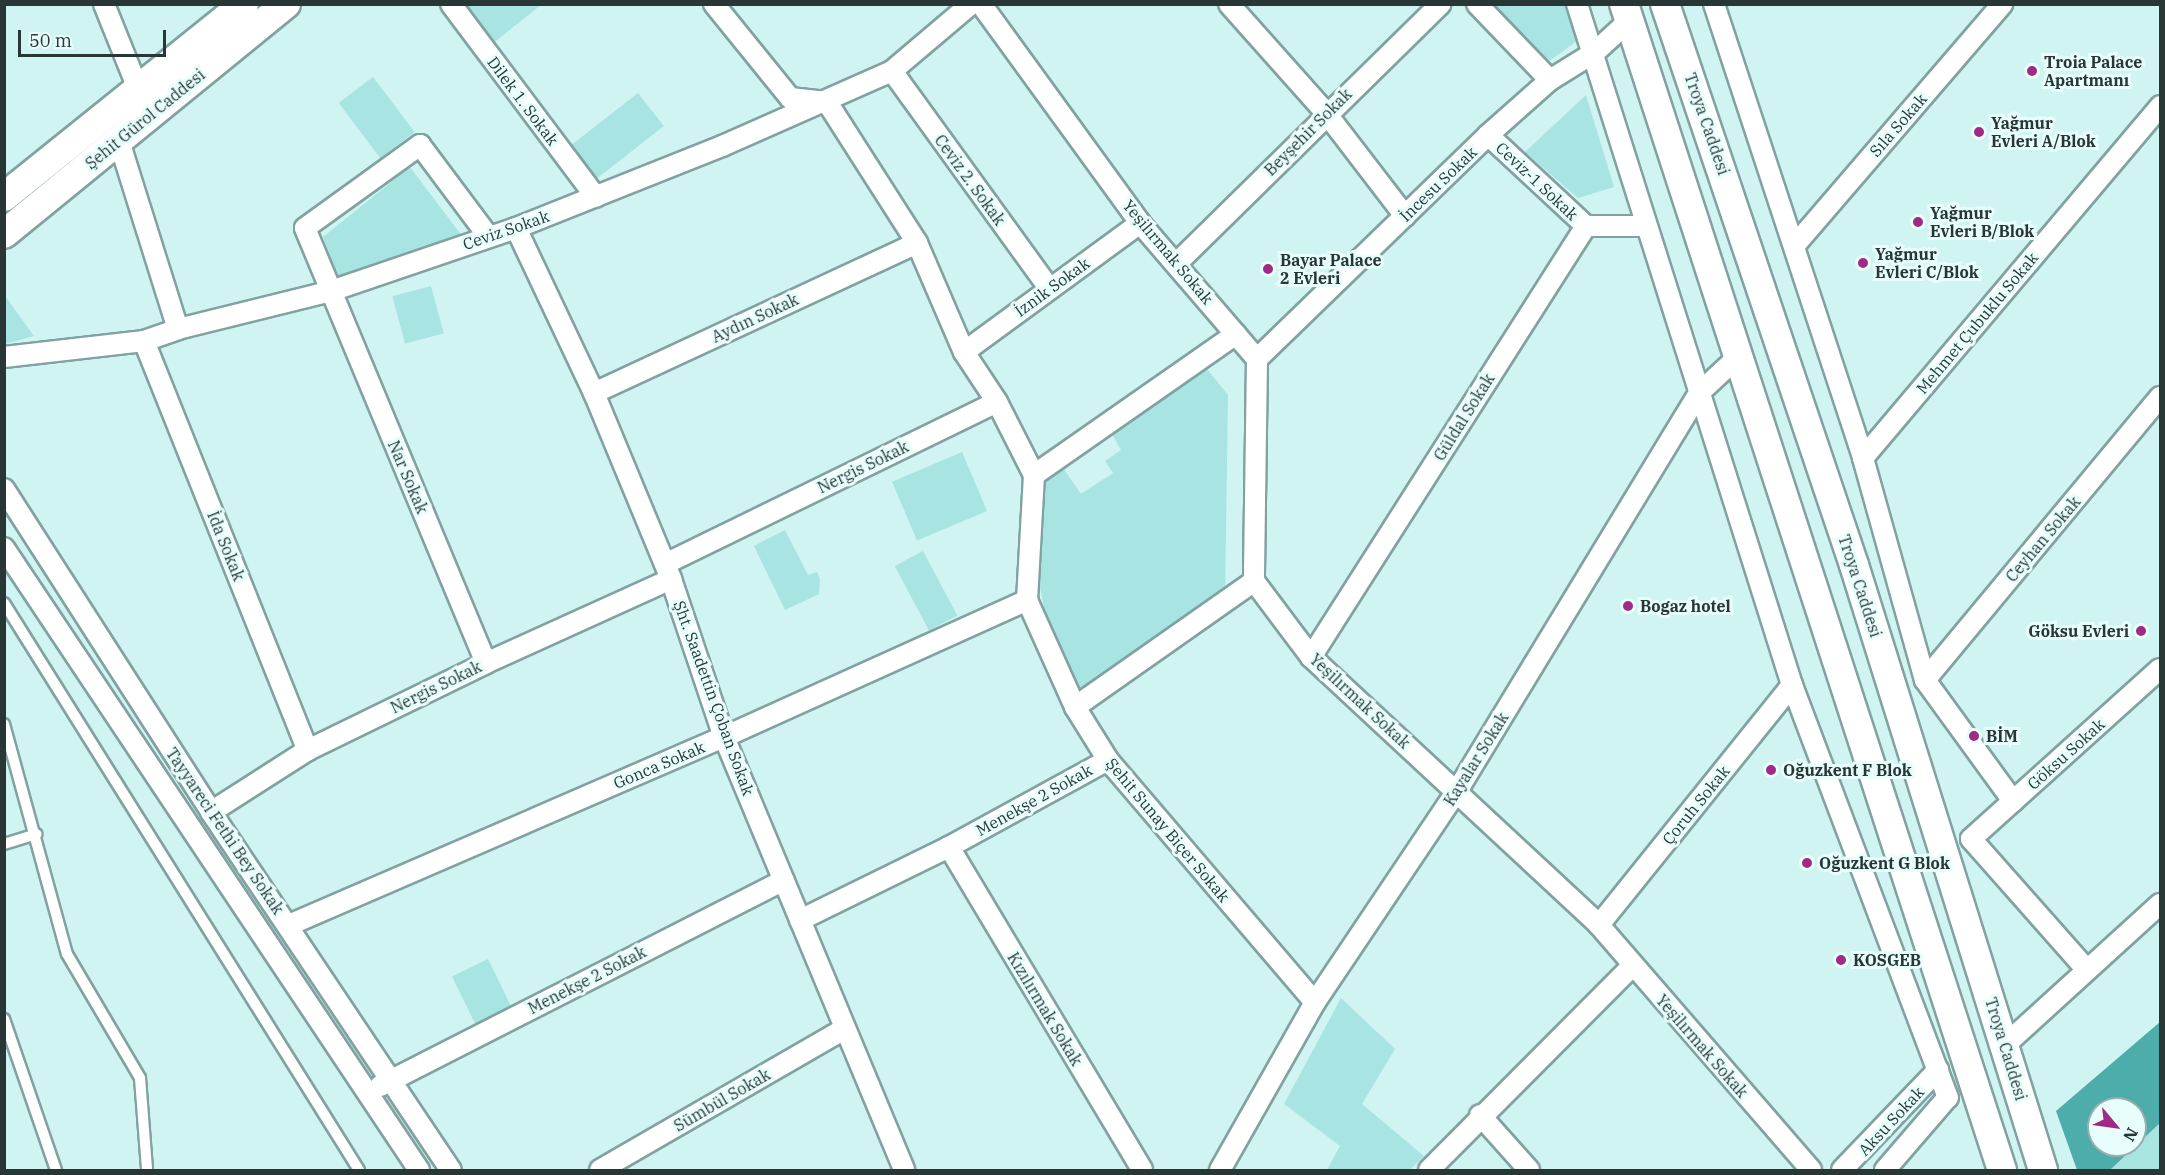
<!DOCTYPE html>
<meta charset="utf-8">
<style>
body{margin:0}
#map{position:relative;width:2165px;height:1175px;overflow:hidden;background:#d0f4f2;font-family:"IBM Plex Serif",serif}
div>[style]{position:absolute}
.green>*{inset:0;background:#a8e4e2;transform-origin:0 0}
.water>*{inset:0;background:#4cadab}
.roads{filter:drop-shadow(2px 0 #81a2a1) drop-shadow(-2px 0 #81a2a1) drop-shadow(0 2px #81a2a1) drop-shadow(0 -2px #81a2a1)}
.service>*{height:10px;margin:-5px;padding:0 5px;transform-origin:5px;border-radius:5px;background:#fff}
.minor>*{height:20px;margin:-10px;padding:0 10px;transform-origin:10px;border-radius:10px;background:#fff}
.secondary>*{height:28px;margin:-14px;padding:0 14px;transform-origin:14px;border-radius:14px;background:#fff}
.dots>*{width:16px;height:16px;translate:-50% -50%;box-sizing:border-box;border:3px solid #e8fefd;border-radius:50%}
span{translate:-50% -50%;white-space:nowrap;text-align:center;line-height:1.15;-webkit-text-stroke:6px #e8fefd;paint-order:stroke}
.poi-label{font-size:16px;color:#283636;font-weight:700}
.left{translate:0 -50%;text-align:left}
.right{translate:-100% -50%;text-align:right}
.street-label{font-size:16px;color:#283636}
.frame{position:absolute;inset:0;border:6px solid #283636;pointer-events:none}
.north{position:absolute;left:2087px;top:1097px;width:60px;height:60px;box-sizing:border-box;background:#e8fefd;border:2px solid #9baead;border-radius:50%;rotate:119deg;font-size:16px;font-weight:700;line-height:24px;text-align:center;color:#283636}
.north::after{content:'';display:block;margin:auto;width:21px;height:27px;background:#9f2b86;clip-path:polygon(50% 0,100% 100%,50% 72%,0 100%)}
.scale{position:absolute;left:18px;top:30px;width:148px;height:27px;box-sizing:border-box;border:3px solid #283636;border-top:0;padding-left:8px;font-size:18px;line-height:21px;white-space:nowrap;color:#283636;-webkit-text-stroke:4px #e8fefd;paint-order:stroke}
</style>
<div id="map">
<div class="green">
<div style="clip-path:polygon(461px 5px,541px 5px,492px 44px)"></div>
<div style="clip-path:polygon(1494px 5px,1567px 5px,1581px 38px,1548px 62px)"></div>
<div style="left:373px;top:77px;width:69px;height:43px;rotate:53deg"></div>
<div style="left:638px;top:93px;width:42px;height:87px;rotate:52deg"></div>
<div style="clip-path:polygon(1586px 95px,1614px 187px,1578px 198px,1525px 152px)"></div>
<div style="clip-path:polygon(410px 167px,462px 236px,338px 277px,323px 237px)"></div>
<div style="left:431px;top:286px;width:49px;height:40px;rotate:75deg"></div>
<div style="clip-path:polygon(5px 296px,34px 336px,5px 344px)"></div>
<div style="clip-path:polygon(1203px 364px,1228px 395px,1225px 596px,1081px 692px,1045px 613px,1035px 561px,1043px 476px,1061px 465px,1081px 494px,1113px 473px,1105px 461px,1121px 450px,1110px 431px)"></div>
<div style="left:962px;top:452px;width:64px;height:76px;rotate:67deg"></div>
<div style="clip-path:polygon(785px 530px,808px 575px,817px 572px,820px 579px,819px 594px,785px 610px,754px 546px)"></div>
<div style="left:923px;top:551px;width:73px;height:32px;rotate:62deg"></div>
<div style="left:488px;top:959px;width:55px;height:40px;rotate:64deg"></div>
<div style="clip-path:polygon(1341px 998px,1395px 1049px,1362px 1104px,1424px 1156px,1410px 1170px,1327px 1170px,1340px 1146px,1284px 1104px)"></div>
<div style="clip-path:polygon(2160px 1123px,2160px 1170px,2110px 1170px)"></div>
</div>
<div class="water">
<div style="clip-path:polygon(evenodd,2160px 1022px,2160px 1123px,2110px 1170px,2077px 1170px,2056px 1111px,2160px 1022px,2099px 1109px,2135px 1109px,2135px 1145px,2099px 1145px,2099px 1109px)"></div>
</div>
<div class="roads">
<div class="service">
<div style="left:4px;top:603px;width:669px;rotate:57.95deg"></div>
<div style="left:4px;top:724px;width:238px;rotate:74.7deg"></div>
<div style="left:67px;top:954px;width:144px;rotate:59.5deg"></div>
<div style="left:140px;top:1078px;width:92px;rotate:85.6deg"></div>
<div style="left:4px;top:844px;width:34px;rotate:-17deg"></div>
<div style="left:4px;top:1019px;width:160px;rotate:71deg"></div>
</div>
<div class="minor">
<div style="left:104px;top:4px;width:94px;rotate:68.1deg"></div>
<div style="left:451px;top:4px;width:241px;rotate:53.1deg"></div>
<div style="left:714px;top:4px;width:121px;rotate:51deg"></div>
<div style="left:790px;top:98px;width:37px;rotate:6deg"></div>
<div style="left:827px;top:102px;width:167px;rotate:57.4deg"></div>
<div style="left:917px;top:243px;width:119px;rotate:66.7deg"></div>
<div style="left:964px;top:352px;width:60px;rotate:56.6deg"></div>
<div style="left:997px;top:402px;width:82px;rotate:63.1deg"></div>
<div style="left:1034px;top:475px;width:125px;rotate:93.2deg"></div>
<div style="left:1027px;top:600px;width:117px;rotate:65.8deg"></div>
<div style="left:1075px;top:707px;width:62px;rotate:58.1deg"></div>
<div style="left:1108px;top:760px;width:318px;rotate:49.5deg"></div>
<div style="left:981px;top:4px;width:271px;rotate:54deg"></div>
<div style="left:1140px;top:223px;width:179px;rotate:49.3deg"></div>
<div style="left:1257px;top:359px;width:222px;rotate:90.8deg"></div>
<div style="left:1254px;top:581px;width:95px;rotate:53.1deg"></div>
<div style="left:1311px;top:657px;width:393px;rotate:42.9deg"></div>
<div style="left:1599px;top:925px;width:324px;rotate:49.1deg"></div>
<div style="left:1229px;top:4px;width:146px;rotate:48.3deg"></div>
<div style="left:1326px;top:113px;width:130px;rotate:52.5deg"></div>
<div style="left:1477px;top:4px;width:105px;rotate:46.2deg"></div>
<div style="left:1577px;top:4px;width:714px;rotate:72.48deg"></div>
<div style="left:1792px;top:685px;width:441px;rotate:69.3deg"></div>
<div style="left:1714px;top:4px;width:478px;rotate:71.8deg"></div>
<div style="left:1863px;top:458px;width:230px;rotate:74.4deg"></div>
<div style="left:1925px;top:680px;width:150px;rotate:54deg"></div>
<div style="left:892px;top:71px;width:268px;rotate:54.1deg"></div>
<div style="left:1488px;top:135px;width:134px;rotate:42.9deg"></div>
<div style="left:119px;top:141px;width:197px;rotate:72.6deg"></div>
<div style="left:516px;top:228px;width:183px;rotate:64.7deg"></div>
<div style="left:594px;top:393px;width:201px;rotate:67.5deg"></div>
<div style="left:671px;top:579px;width:167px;rotate:71.5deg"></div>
<div style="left:724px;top:737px;width:469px;rotate:67.4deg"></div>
<div style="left:1795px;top:245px;width:318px;rotate:-49.3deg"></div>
<div style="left:1178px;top:262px;width:368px;rotate:-44.5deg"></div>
<div style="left:144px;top:341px;width:441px;rotate:68.2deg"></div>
<div style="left:964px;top:352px;width:218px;rotate:-36.2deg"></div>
<div style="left:4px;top:357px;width:141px;rotate:-6.5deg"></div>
<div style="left:144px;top:341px;width:36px;rotate:-19deg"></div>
<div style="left:178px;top:329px;width:158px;rotate:-13.9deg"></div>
<div style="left:331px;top:291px;width:195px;rotate:-18.8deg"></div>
<div style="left:516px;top:228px;width:222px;rotate:-21.7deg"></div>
<div style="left:722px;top:146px;width:186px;rotate:-23.8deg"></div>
<div style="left:892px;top:71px;width:104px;rotate:-40.3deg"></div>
<div style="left:1257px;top:359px;width:322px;rotate:-44.1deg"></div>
<div style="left:1488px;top:135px;width:83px;rotate:-41.6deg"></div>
<div style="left:1550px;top:80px;width:53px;rotate:-31.9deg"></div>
<div style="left:1595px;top:52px;width:46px;rotate:-42.4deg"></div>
<div style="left:594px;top:393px;width:356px;rotate:-24.9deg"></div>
<div style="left:1863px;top:458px;width:461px;rotate:-49.8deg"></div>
<div style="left:1034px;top:475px;width:246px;rotate:-34.9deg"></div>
<div style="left:4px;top:489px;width:384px;rotate:57.3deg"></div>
<div style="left:211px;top:812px;width:431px;rotate:56.2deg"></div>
<div style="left:4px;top:548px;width:748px;rotate:56.29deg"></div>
<div style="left:665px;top:564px;width:369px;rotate:-26deg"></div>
<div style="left:1311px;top:657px;width:511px;rotate:-57.46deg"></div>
<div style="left:1586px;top:226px;width:58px"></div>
<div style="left:486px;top:663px;width:471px;rotate:-112.6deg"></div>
<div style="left:305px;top:228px;width:142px;rotate:-35.8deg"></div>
<div style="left:420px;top:145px;width:114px;rotate:53.2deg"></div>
<div style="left:1925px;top:680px;width:368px;rotate:-50.3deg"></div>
<div style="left:1075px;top:707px;width:219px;rotate:-35.1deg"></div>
<div style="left:211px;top:812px;width:115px;rotate:-32.6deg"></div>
<div style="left:308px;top:750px;width:198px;rotate:-26deg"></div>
<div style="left:486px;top:663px;width:203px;rotate:-24.4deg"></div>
<div style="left:949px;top:847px;width:376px;rotate:59.1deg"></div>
<div style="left:800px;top:920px;width:166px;rotate:-26.1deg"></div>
<div style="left:949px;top:847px;width:181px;rotate:-28.7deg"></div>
<div style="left:289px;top:925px;width:474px;rotate:-23.4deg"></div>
<div style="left:724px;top:737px;width:333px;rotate:-24.3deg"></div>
<div style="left:1599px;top:925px;width:308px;rotate:-51.2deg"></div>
<div style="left:2087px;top:970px;width:175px;rotate:-131.5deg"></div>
<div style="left:1971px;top:839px;width:254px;rotate:-42deg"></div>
<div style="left:2005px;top:1045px;width:210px;rotate:-42.3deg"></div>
<div style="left:380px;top:1086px;width:453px;rotate:-27deg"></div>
<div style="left:1480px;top:1115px;width:74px;rotate:48.3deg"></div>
<div style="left:600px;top:1170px;width:282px;rotate:-30deg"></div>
<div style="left:1220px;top:1170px;width:193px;rotate:-60.5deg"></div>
<div style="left:1315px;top:1002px;width:254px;rotate:-56.1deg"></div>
<div style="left:1457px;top:791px;width:467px;rotate:-58.7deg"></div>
<div style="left:1700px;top:392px;width:54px;rotate:-42.8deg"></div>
<div style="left:1429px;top:1170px;width:288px;rotate:-45.1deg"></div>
<div style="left:1842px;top:1170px;width:139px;rotate:-46.2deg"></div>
<div style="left:1885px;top:1170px;width:96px;rotate:-49.2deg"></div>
</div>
<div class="secondary">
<div style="left:1624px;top:4px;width:1226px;rotate:72.04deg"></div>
<div style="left:1665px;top:4px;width:592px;rotate:71.38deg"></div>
<div style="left:1854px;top:565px;width:634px;rotate:72.65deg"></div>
<div style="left:4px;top:197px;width:308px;rotate:-38.8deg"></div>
<div style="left:4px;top:234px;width:364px;rotate:-39.2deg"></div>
</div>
</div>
<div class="dots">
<div style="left:2032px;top:71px;background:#9f2b86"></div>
<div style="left:1979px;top:132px;background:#9f2b86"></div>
<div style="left:1918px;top:222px;background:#9f2b86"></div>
<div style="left:1863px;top:263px;background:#9f2b86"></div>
<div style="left:1268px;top:269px;background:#9f2b86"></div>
<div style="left:1628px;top:606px;background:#9f2b86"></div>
<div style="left:2141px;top:631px;background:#9f2b86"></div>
<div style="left:1974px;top:736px;background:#9f2b86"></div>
<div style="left:1771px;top:770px;background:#9f2b86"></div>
<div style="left:1807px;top:863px;background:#9f2b86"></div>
<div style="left:1841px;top:960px;background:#9f2b86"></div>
</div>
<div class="poi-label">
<span class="left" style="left:2044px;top:71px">Troia Palace<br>Apartmanı</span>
<span class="left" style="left:1991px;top:132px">Yağmur<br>Evleri A/Blok</span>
<span class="left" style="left:1930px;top:222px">Yağmur<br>Evleri B/Blok</span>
<span class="left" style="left:1875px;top:263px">Yağmur<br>Evleri C/Blok</span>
<span class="left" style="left:1280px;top:269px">Bayar Palace<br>2 Evleri</span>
<span class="left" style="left:1640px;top:606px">Bogaz hotel</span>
<span class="right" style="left:2129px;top:631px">Göksu Evleri</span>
<span class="left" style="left:1986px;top:736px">BİM</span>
<span class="left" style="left:1783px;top:770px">Oğuzkent F Blok</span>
<span class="left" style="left:1819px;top:863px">Oğuzkent G Blok</span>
<span class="left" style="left:1853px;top:960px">KOSGEB</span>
</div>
<div class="street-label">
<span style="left:523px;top:101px;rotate:53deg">Dilek 1. Sokak</span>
<span style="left:145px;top:119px;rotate:-39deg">Şehit Gürol Caddesi</span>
<span style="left:1707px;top:124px;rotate:71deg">Troya Caddesi</span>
<span style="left:1898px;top:125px;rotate:-49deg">Sıla Sokak</span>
<span style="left:1308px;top:132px;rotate:-45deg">Beyşehir Sokak</span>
<span style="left:970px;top:180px;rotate:54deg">Ceviz 2. Sokak</span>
<span style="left:1537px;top:181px;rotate:43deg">Ceviz-1 Sokak</span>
<span style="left:1438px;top:184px;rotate:-44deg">İncesu Sokak</span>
<span style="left:506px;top:230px;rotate:-19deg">Ceviz Sokak</span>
<span style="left:1168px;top:252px;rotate:50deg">Yeşilırmak Sokak</span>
<span style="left:1052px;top:287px;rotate:-36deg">İznik Sokak</span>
<span style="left:755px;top:318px;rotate:-25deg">Aydın Sokak</span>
<span style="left:1977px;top:323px;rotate:-50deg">Mehmet Çubuklu Sokak</span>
<span style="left:1464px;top:417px;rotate:-58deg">Güldal Sokak</span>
<span style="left:863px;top:467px;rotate:-26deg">Nergis Sokak</span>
<span style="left:408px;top:477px;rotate:67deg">Nar Sokak</span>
<span style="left:2043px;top:539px;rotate:-50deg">Ceyhan Sokak</span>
<span style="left:226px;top:546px;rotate:68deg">İda Sokak</span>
<span style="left:1860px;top:586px;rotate:72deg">Troya Caddesi</span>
<span style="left:436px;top:687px;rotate:-26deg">Nergis Sokak</span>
<span style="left:714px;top:698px;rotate:70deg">Şht. Saadettin Çoban Sokak</span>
<span style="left:1360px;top:701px;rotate:43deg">Yeşilırmak Sokak</span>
<span style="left:2066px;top:754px;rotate:-42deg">Göksu Sokak</span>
<span style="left:1476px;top:759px;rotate:-58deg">Kayalar Sokak</span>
<span style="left:659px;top:765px;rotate:-23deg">Gonca Sokak</span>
<span style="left:1034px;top:800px;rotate:-29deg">Menekşe 2 Sokak</span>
<span style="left:1696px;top:805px;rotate:-51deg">Çoruh Sokak</span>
<span style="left:1168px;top:830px;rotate:50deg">Şehit Sunay Biçer Sokak</span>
<span style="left:225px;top:831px;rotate:56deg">Tayyareci Fethi Bey Sokak</span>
<span style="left:587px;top:980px;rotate:-27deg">Menekşe 2 Sokak</span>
<span style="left:1045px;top:1009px;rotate:59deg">Kızılırmak Sokak</span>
<span style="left:1702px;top:1046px;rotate:49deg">Yeşilırmak Sokak</span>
<span style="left:2006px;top:1049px;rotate:73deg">Troya Caddesi</span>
<span style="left:722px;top:1100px;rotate:-30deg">Sümbül Sokak</span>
<span style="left:1891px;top:1121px;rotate:-47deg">Aksu Sokak</span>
</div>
<div class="frame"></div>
<div class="north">N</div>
<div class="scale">50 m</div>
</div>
